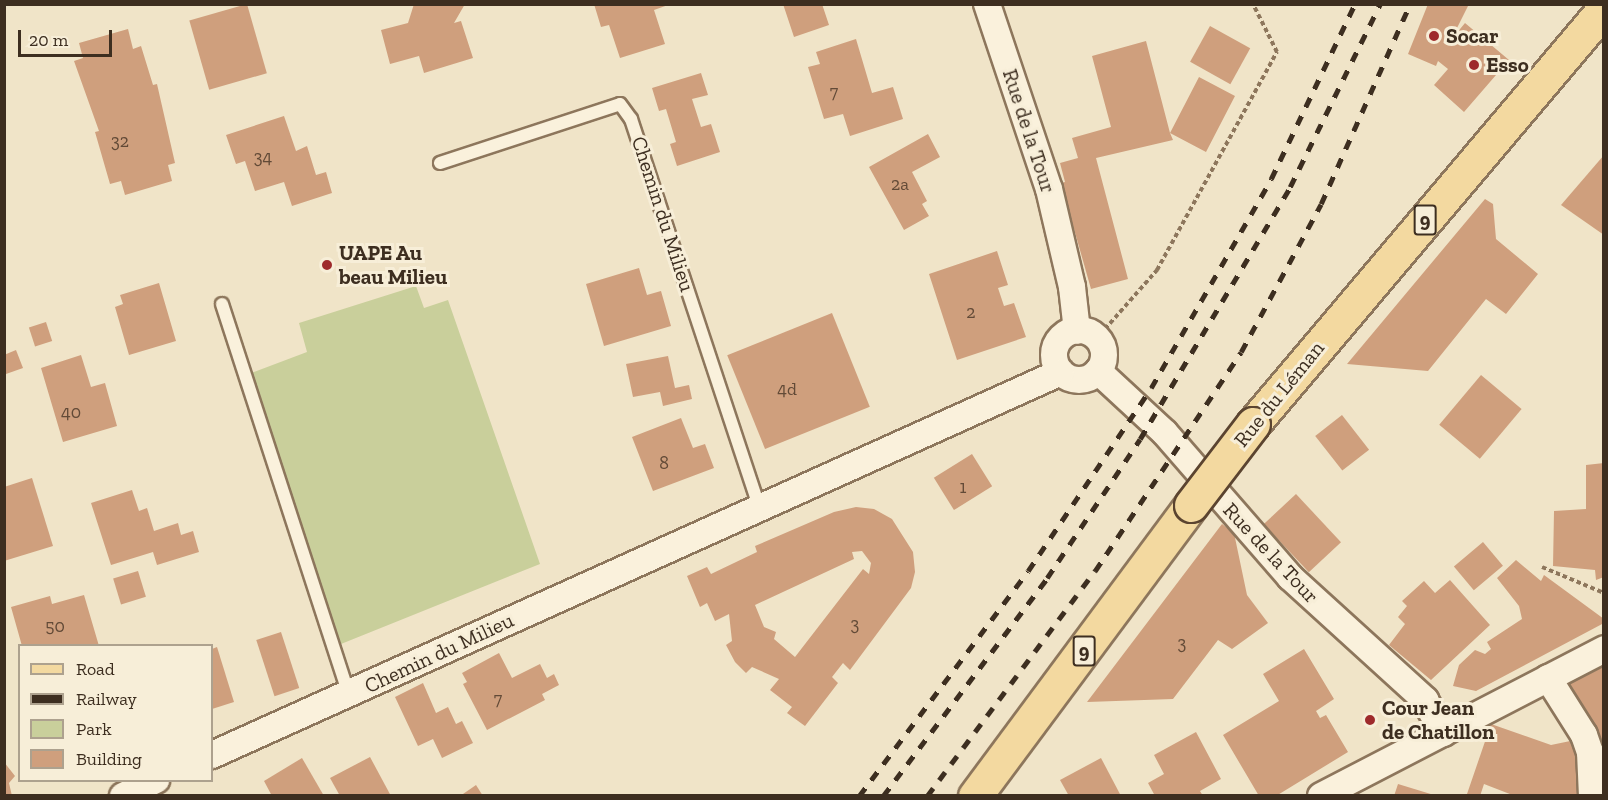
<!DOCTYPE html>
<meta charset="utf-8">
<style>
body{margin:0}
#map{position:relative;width:1608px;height:800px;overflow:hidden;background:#f0e4c8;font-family:"Zilla Slab",serif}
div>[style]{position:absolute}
.green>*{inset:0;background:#c9cf9b}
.building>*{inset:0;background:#cf9f7d;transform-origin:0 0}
.path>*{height:4px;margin-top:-2px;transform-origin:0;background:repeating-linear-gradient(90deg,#8d765c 0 4.5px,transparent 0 7.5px)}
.roads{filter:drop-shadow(2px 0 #8d765c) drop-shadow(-2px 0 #8d765c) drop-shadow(0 2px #8d765c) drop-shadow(0 -2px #8d765c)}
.service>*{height:12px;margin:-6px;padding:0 6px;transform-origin:6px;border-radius:6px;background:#faf1dc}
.minor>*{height:26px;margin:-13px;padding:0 13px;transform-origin:13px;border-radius:13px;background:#faf1dc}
.minor>.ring{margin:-13px;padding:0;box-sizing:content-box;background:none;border:26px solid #faf1dc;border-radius:50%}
.primary>*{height:33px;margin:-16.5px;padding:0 16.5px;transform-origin:16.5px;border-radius:16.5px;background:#f3d9a0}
.rail>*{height:4.5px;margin-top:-2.25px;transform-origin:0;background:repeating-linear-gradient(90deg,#3d2e20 0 10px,transparent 0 20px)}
.bridges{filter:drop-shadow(2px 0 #5b4430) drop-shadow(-2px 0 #5b4430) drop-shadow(0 2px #5b4430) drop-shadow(0 -2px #5b4430)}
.primary-bridge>*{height:33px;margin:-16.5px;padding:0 16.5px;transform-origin:16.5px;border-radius:16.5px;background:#f3d9a0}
.dots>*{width:16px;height:16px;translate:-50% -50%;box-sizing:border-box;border:3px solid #f7eed8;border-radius:50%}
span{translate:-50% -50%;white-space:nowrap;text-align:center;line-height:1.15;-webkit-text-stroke:6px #f7eed8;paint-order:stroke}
.number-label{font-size:18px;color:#624a37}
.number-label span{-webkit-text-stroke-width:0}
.shield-label span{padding:2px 4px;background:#f7eed8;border:2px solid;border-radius:4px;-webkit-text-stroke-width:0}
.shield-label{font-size:20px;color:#3d2e20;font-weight:700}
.poi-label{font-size:21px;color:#3d2e20;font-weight:700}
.left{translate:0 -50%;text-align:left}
.street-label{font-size:21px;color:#3d2e20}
.frame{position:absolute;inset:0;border:6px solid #3d2e20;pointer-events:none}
.legend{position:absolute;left:18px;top:644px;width:195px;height:138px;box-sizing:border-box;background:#f7eed8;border:2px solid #ada18e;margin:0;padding:8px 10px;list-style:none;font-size:18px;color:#3d2e20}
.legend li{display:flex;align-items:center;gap:12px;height:30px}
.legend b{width:30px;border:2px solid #ada18e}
.scale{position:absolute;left:18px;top:30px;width:94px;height:27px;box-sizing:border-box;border:3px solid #3d2e20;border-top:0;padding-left:8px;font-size:18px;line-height:21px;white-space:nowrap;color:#3d2e20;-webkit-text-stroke:4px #f7eed8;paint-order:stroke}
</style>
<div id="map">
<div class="green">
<div style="clip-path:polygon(416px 286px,424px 308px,448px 300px,540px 564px,341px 644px,251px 373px,307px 352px,299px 323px)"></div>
</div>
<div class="building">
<div style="left:247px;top:4px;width:72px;height:60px;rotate:74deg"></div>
<div style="clip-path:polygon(414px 4px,465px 4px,454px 23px,461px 21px,473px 58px,424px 73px,419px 56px,390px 64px,381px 30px,408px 23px)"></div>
<div style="clip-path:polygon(594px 4px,671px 4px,654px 10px,665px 44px,620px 58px,609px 25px,601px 27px)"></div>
<div style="clip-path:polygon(783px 4px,822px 4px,829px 25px,794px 37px)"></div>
<div style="clip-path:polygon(1428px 4px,1469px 4px,1451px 40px,1465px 23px,1509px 60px,1464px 112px,1434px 85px,1448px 69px,1438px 61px,1436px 66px,1408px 54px)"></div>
<div style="left:1210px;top:26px;width:46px;height:41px;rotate:29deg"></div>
<div style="clip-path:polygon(128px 29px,133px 49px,141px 46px,153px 85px,157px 84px,175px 163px,168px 165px,172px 181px,125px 195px,121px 181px,110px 184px,95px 132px,99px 131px,74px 61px,83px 58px,79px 43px)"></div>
<div style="clip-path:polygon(856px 39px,872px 93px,893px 87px,903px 119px,850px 136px,843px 114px,824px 119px,808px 67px,820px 64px,816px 52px)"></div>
<div style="clip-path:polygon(1146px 41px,1170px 133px,1199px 77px,1235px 96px,1206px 152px,1170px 133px,1173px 140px,1096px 158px,1128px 279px,1091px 289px,1061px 183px,1065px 182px,1060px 163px,1078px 158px,1072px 138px,1111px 127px,1092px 56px)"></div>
<div style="clip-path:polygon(701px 73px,708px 95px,692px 99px,701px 127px,711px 124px,720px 152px,677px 166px,670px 144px,676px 142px,666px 109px,659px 111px,652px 88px)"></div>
<div style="clip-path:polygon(284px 116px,296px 151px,307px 146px,316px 175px,326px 172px,332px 193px,292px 206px,284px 182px,255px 191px,245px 161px,236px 164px,226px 135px)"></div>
<div style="clip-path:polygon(928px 134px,940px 157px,912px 172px,927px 201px,922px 204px,929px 216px,904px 230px,869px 167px)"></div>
<div style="clip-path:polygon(1604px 155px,1604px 235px,1561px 205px)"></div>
<div style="clip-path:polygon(1485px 199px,1493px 204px,1496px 239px,1538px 274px,1506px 314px,1486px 299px,1428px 371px,1347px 364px)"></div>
<div style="clip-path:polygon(997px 251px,1008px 285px,998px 288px,1004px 306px,1014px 303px,1026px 337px,957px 360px,929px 274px)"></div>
<div style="clip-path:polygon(639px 268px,647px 295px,661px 291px,671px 326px,604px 346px,586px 284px)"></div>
<div style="clip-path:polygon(159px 283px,176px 341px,129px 355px,115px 307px,123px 304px,120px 295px)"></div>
<div style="left:832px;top:313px;width:101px;height:113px;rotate:68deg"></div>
<div style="left:46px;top:322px;width:20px;height:18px;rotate:72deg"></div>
<div style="clip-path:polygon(16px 350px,23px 368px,6px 374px,4px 355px)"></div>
<div style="clip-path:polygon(81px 355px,91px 387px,105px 383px,117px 426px,63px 442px,41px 368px)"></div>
<div style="clip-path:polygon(668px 356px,675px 388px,689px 385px,692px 399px,663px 406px,660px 392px,633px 397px,626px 364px)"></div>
<div style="left:1481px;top:375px;width:53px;height:65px;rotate:40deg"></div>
<div style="left:1342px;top:415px;width:44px;height:34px;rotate:52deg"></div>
<div style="clip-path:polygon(681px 418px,693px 448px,705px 444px,714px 468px,653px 491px,632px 437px)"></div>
<div style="left:972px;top:454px;width:38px;height:45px;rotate:58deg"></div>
<div style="clip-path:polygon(1604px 463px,1604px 577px,1596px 580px,1595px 570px,1553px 566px,1554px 511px,1586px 509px,1586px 465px)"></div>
<div style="clip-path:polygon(32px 478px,53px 546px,4px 561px,4px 487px)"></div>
<div style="clip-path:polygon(132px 490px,139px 511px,147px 508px,154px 531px,178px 523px,181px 535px,193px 531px,199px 552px,157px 565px,153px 552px,111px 565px,91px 503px)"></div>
<div style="left:1296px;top:494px;width:66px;height:44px;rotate:47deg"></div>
<div style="clip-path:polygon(evenodd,856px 507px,874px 509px,892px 519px,913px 552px,915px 572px,911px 588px,850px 670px,843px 663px,832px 677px,838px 683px,805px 726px,787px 713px,792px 707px,770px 690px,779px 679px,752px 667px,746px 673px,735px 662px,726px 645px,732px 641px,729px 614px,715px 621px,707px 603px,700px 607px,687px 576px,707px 567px,711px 574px,757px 552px,755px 546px,834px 512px,856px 507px,862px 551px,871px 563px,869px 574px,863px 569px,795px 657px,774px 639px,776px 632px,764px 627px,755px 605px,854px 559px,852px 552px,862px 551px)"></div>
<div style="clip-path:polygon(1222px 524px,1234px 533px,1247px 595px,1268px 623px,1232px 649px,1218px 640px,1173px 699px,1087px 702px)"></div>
<div style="left:1483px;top:542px;width:31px;height:38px;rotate:50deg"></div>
<div style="clip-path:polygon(1516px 560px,1541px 581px,1544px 575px,1604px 619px,1604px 623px,1476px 691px,1453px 686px,1459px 665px,1475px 650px,1485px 654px,1491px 649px,1487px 642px,1522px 619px,1519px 606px,1497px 578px)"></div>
<div style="left:138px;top:571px;width:27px;height:26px;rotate:73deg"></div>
<div style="clip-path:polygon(1450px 580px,1490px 625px,1431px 680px,1389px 645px,1405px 624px,1398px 617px,1407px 606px,1402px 601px,1424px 581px,1435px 593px)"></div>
<div style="clip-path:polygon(84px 595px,99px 646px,22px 646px,11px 607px,50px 596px,52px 604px)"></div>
<div style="left:281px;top:632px;width:59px;height:26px;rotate:72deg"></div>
<div style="clip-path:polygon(217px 647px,234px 702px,212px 709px,212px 649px)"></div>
<div style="clip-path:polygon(1304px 649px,1334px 699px,1316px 711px,1320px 718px,1326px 715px,1348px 752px,1276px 796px,1259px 796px,1223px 735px,1279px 701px,1263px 674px)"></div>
<div style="clip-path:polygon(499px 653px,512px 678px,540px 664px,547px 678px,554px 674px,559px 685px,542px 694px,545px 700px,487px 730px,463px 684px,467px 682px,462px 673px)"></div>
<div style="clip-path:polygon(1604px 662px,1604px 771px,1566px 684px)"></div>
<div style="clip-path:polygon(423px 683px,436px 713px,448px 707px,456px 724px,462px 721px,473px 743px,442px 758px,433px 739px,418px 746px,395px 697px)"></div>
<div style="clip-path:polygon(1491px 724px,1551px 745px,1580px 739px,1585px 796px,1515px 796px,1484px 784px,1480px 796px,1467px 794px)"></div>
<div style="clip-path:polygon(1196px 732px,1221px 779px,1200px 791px,1203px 796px,1155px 796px,1148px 783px,1164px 774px,1154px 755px)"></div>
<div style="clip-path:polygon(370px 757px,391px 796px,340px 796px,330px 778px)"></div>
<div style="clip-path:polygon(302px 758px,324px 796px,272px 796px,264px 781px)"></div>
<div style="clip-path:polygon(1101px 758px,1121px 796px,1069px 796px,1060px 780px)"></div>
<div style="clip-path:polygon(4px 762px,15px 776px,9px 783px,12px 796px,4px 796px)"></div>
<div style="clip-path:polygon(1398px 784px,1434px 795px,1433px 796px,1394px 796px)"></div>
<div style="clip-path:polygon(476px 785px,483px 796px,464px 796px,463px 794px)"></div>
</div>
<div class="path">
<div style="left:1105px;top:329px;width:79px;rotate:-48.6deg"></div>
<div style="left:1157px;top:270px;width:249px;rotate:-61.2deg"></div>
<div style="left:1277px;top:52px;width:54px;rotate:-116.6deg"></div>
<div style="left:1542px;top:567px;width:67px;rotate:22.8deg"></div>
</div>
<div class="roads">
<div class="service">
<div style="left:440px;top:163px;width:189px;rotate:-18.1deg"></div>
<div style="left:620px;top:104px;width:19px;rotate:54deg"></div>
<div style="left:631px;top:119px;width:409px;rotate:71.7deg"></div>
<div style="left:222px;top:304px;width:410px;rotate:72deg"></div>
</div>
<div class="minor">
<div style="left:987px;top:4px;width:195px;rotate:71.5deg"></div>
<div style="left:1049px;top:189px;width:101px;rotate:76.8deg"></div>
<div style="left:1072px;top:287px;width:44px;rotate:83.5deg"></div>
<div class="ring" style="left:1054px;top:330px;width:24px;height:24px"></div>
<div style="left:1098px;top:371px;width:91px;rotate:42.8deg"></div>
<div style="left:1165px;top:433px;width:191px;rotate:49deg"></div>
<div style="left:1290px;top:577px;width:183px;rotate:42.3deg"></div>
<div style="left:1425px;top:700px;width:38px;rotate:61deg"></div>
<div style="left:1548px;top:678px;width:67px;rotate:57.7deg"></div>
<div style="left:1584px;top:735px;width:18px;rotate:71deg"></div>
<div style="left:1590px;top:752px;width:44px;rotate:87.4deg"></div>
<div style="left:212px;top:755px;width:931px;rotate:-24.28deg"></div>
<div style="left:123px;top:796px;width:37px;rotate:-26deg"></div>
<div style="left:1321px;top:796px;width:319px;rotate:-27.4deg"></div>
</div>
<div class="primary">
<div style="left:1253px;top:424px;width:544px;rotate:-49.78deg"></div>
<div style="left:975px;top:796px;width:362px;rotate:-53.4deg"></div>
</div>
</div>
<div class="rail">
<div style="left:859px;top:796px;width:281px;rotate:-53.1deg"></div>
<div style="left:1028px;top:571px;width:220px;rotate:-56.1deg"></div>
<div style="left:1151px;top:388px;width:241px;rotate:-60.1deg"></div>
<div style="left:1271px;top:179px;width:194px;rotate:-64.4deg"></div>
<div style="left:883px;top:796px;width:273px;rotate:-53deg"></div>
<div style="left:1047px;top:578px;width:167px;rotate:-56.2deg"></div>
<div style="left:1140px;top:439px;width:293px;rotate:-59.2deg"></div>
<div style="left:1290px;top:187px;width:204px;rotate:-63.8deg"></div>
<div style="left:927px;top:796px;width:281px;rotate:-53.3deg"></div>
<div style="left:1095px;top:571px;width:263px;rotate:-56.3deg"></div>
<div style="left:1241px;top:352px;width:168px;rotate:-61.6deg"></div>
<div style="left:1321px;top:204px;width:219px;rotate:-66deg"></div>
</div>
<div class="bridges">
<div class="primary-bridge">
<div style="left:1191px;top:505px;width:102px;rotate:-52.6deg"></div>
</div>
</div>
<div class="dots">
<div style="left:1434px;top:36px;background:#9e2a2b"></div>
<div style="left:1474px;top:65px;background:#9e2a2b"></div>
<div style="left:327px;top:265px;background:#9e2a2b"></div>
<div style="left:1370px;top:720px;background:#9e2a2b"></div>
</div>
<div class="number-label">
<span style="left:834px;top:92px">7</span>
<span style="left:120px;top:141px">32</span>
<span style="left:263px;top:157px">34</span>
<span style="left:900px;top:184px">2a</span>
<span style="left:971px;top:312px">2</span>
<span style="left:787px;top:389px">4d</span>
<span style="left:71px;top:412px">40</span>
<span style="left:664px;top:463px">8</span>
<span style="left:963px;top:487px">1</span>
<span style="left:855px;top:624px">3</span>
<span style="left:55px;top:626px">50</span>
<span style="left:1182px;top:643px">3</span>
<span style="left:498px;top:699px">7</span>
</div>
<div class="shield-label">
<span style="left:1425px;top:220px">9</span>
<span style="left:1084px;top:651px">9</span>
</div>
<div class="poi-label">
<span class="left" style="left:1446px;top:36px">Socar</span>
<span class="left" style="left:1486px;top:65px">Esso</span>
<span class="left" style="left:339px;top:265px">UAPE Au<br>beau Milieu</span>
<span class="left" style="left:1382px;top:720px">Cour Jean<br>de Chatillon</span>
</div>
<div class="street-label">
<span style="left:1029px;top:131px;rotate:72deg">Rue de la Tour</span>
<span style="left:663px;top:214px;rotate:72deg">Chemin du Milieu</span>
<span style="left:1279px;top:394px;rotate:-51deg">Rue du Léman</span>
<span style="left:1271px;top:553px;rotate:47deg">Rue de la Tour</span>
<span style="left:439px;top:653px;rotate:-25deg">Chemin du Milieu</span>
</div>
<div class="frame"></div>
<ul class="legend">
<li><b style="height:8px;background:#f3d9a0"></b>Road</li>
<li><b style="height:8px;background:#3d2e20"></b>Railway</li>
<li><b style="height:16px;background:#c9cf9b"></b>Park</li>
<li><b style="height:16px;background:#cf9f7d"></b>Building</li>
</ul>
<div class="scale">20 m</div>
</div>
